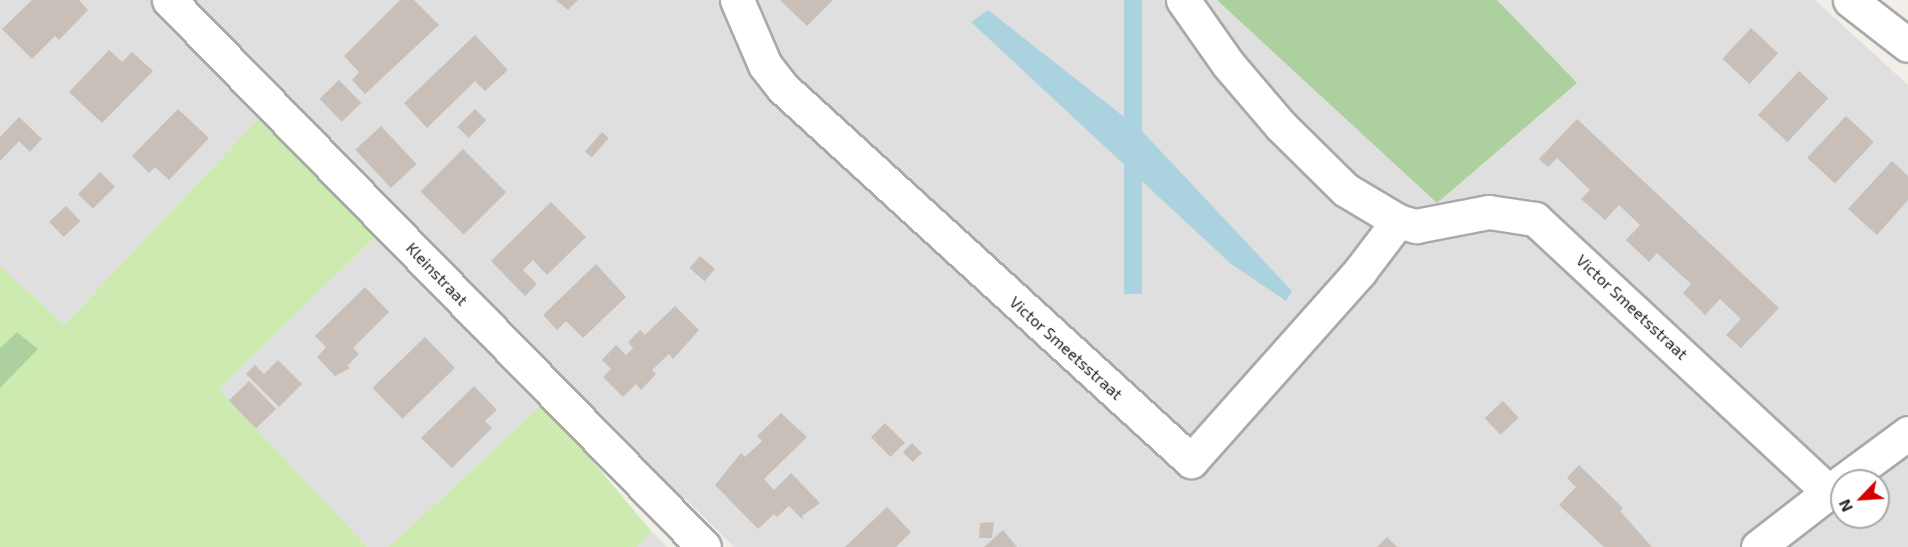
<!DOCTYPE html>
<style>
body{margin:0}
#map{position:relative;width:1908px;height:547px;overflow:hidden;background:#f2efe9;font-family:"Exo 2",sans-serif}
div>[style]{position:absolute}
.residential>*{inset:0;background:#e0dfdf}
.grass>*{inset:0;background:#cdebb0}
.forest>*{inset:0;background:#add19e}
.water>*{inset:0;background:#aad3df;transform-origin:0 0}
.building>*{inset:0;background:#c7bfb8;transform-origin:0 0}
.roads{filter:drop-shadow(2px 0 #a9a9a9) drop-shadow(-2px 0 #a9a9a9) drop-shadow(0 2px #a9a9a9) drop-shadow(0 -2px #a9a9a9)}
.minor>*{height:33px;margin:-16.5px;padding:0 16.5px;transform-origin:16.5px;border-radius:16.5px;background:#fff}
span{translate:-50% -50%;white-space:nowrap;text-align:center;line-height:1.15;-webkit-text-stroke:6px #fff;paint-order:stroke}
.street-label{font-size:16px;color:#222}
.north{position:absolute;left:1830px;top:469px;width:60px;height:60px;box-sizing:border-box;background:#fff;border:2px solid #a7a7a7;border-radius:50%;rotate:245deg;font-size:16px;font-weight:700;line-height:24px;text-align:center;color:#222}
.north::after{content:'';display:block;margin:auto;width:21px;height:27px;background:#d40000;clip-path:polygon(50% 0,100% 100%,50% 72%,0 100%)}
</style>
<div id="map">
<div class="residential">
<div style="clip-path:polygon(0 0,154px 0,266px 111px,63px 326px,0 266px)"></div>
<div style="clip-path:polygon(186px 0,1815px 0,1908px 85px,1908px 415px,1741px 547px,734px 547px,438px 257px)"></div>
<div style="clip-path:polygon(380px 232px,544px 403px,389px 547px,367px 547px,218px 389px)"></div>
<div style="clip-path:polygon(1908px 457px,1908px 547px,1787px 547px,1842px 505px,1842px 517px,1878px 517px,1878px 481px,1874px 481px)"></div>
<div style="clip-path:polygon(652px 532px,667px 547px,637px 547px)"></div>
</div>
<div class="grass">
<div style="clip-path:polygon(266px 111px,380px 232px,219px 389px,367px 547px,0 547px,0 388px,37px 349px,17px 332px,0 348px,0 266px,64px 325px)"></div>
<div style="clip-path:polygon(544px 403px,652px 532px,637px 547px,389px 547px)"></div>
</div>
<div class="forest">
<div style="clip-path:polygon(1217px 0,1497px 0,1577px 83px,1437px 203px)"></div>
<div style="clip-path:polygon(17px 332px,38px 349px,0 388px,0 348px)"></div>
</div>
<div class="water">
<div style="left:1124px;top:0;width:18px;height:294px"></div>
<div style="clip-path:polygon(988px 10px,1141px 130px,1292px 291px,1286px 301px,1231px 264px,971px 22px)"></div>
</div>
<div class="building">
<div style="clip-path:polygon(32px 0,79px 0,88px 10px,59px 40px,55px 36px,32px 59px,2px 29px)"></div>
<div style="clip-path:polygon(400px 0,414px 0,439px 25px,365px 94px,352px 80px,359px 72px,344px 56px)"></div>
<div style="clip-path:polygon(556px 0,578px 0,568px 10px)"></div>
<div style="clip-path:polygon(780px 0,833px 0,807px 26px)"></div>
<div style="left:1751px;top:28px;width:37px;height:42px;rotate:43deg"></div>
<div style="clip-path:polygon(475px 35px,508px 70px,485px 91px,475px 81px,427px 128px,404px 103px)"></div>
<div style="clip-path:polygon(109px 50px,122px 62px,132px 52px,153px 71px,102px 123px,69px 92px)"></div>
<div style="left:1799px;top:71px;width:40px;height:60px;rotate:43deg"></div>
<div style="left:339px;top:80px;width:32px;height:27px;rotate:46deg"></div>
<div style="clip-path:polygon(178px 109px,209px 138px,169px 180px,155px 167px,149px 173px,132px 156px)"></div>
<div style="left:475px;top:109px;width:16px;height:25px;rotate:45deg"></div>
<div style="left:1846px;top:116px;width:38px;height:57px;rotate:43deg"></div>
<div style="clip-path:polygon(19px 117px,42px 139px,30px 152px,19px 141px,0 161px,0 137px)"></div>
<div style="clip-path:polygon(1577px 119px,1779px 308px,1741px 348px,1726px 335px,1741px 319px,1720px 299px,1705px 315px,1683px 293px,1691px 284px,1657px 253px,1649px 262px,1626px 240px,1640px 225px,1619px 205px,1605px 220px,1581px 199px,1590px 190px,1557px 158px,1548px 167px,1539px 159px)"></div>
<div style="left:381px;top:126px;width:52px;height:35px;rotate:47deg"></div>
<div style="left:602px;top:132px;width:9px;height:26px;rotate:41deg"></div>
<div style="left:463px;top:149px;width:61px;height:60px;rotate:45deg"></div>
<div style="clip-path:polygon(1892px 161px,1908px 176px,1908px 200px,1877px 235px,1848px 209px)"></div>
<div style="left:100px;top:172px;width:21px;height:31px;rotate:45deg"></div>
<div style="clip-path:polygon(551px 202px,586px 237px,547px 275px,533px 260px,523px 270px,537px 284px,525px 296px,491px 261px)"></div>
<div style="left:66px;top:206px;width:21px;height:23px;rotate:47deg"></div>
<div style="left:700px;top:256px;width:20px;height:16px;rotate:41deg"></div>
<div style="clip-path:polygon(596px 264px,626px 297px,583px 338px,566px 321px,557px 330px,543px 315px)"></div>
<div style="clip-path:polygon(365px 287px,389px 312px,353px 348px,359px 354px,347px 366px,350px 368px,335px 376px,317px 357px,326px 347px,315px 336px)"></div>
<div style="clip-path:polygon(675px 306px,699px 330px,673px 359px,669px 354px,652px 370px,656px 374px,641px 390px,636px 384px,623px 397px,603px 377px,611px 369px,602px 360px,616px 345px,626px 355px,633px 348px,628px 342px,640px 330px,645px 335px)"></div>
<div style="left:425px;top:337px;width:43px;height:73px;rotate:46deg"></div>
<div style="clip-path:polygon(278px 360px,302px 384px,279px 407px,246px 374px,255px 365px,264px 374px)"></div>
<div style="left:249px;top:381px;width:39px;height:28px;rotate:46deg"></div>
<div style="clip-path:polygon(474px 386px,497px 410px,485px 421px,492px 428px,452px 468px,421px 438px)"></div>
<div style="left:1503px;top:401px;width:23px;height:25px;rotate:47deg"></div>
<div style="clip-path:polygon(781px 413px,807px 437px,764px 479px,774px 490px,791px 473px,820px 503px,802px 516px,803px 520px,789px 506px,777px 517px,774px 514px,758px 529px,715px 485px,741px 453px,745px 457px,762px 441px,757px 436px)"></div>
<div style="left:885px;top:423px;width:28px;height:20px;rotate:45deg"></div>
<div style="left:912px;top:443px;width:14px;height:13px;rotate:45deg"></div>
<div style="clip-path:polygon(1579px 465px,1623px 508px,1620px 511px,1652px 547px,1604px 547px,1559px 505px,1576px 487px,1567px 478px)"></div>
<div style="clip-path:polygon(887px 507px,911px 532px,896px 547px,845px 547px)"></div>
<div style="clip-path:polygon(994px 522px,992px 538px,979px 538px,980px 523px)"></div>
<div style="clip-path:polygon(1003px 530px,1017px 547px,984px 547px,992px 540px)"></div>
<div style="clip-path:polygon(1387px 537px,1397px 547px,1377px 547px)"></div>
</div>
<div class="roads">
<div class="minor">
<div style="left:169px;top:0;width:765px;rotate:45.64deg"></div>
<div style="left:737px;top:0;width:71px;rotate:66.7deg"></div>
<div style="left:765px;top:65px;width:29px;rotate:52deg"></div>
<div style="left:783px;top:88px;width:553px;rotate:42.43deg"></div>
<div style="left:1191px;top:461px;width:254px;rotate:-48.3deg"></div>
<div style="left:1360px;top:271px;width:63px;rotate:-52.8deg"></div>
<div style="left:1183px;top:0;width:78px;rotate:54.9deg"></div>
<div style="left:1228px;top:64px;width:82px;rotate:49.5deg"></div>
<div style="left:1281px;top:126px;width:91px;rotate:44.6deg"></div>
<div style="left:1346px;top:190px;width:61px;rotate:30.8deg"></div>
<div style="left:1398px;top:221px;width:19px;rotate:16deg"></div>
<div style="left:1416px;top:226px;width:74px;rotate:-10.9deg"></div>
<div style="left:1489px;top:212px;width:47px;rotate:8.7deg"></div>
<div style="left:1535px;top:219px;width:401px;rotate:42.9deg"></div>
<div style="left:1850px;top:0;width:73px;rotate:37.8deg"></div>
<div style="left:1843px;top:481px;width:81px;rotate:-36.4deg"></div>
<div style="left:1758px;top:547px;width:106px;rotate:-37.7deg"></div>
</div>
</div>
<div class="street-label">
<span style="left:437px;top:274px;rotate:46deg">Kleinstraat</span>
<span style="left:1632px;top:307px;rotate:43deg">Victor Smeetsstraat</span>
<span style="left:1066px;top:348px;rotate:42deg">Victor Smeetsstraat</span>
</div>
<div class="north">N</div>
</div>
